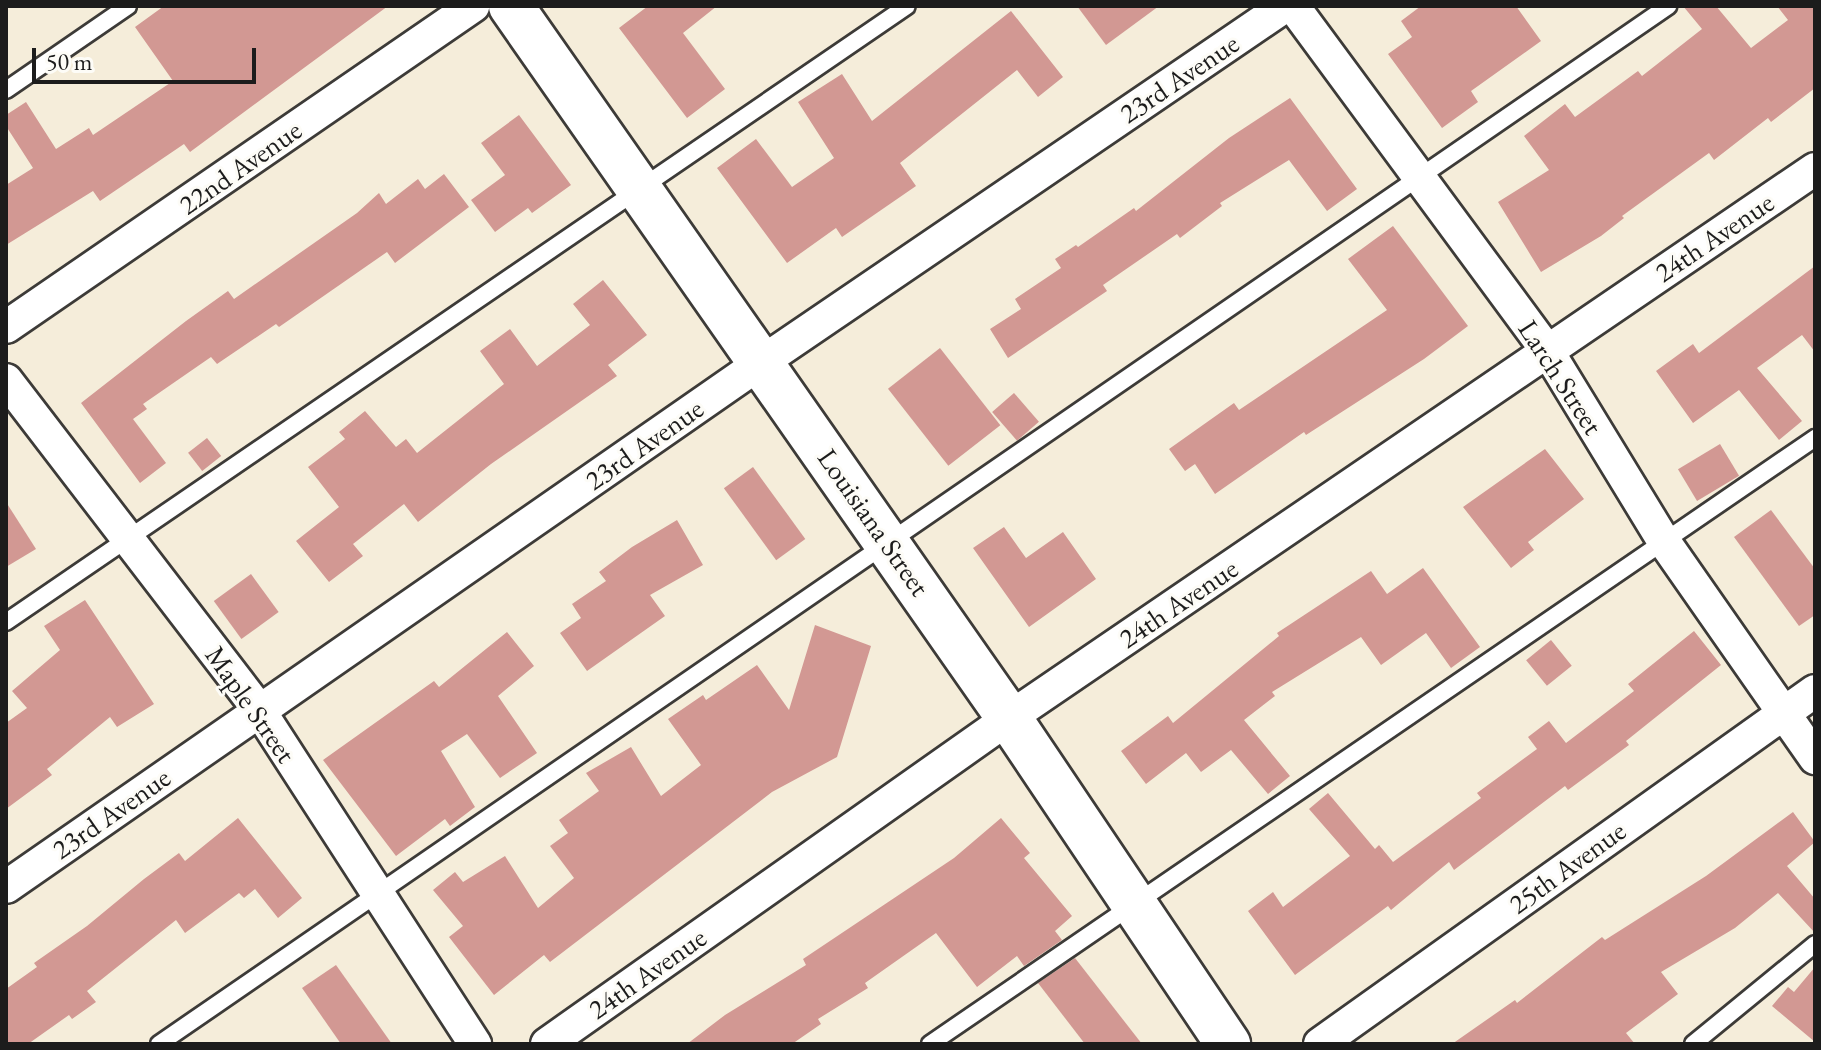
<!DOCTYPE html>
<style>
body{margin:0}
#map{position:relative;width:1821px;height:1050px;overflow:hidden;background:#f5edda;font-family:"EB Garamond",serif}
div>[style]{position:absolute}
.building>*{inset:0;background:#d29893;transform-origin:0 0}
.roads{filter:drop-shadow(2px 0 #3d3b38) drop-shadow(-2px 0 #3d3b38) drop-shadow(0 2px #3d3b38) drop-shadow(0 -2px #3d3b38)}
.lane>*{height:16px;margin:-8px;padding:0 8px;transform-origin:8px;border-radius:8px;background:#fff}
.street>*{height:32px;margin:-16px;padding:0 16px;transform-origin:16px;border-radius:16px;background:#fff}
.secondary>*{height:44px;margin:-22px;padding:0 22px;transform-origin:22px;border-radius:22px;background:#fff}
span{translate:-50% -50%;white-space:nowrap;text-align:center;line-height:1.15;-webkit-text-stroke:6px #fdfcf7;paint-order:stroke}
.street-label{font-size:28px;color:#1c1c1c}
.frame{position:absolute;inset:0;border:8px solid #1c1c1c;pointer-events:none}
.scale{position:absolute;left:32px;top:48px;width:224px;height:36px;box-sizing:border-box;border:4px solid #1c1c1c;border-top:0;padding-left:10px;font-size:24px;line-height:28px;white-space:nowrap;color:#1c1c1c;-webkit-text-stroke:6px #fdfcf7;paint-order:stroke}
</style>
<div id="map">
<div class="building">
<div style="clip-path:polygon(164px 6px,388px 6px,190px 152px,184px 144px,100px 201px,93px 191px,6px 245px,6px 185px,33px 168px,6px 126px,6px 115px,26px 102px,56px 149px,89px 128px,93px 135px,173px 81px,135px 27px)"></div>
<div style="clip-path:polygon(648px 6px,717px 6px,683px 33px,725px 89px,687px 118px,619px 28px)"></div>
<div style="clip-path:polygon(1077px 6px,1159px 6px,1106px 45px)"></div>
<div style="clip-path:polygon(1421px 6px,1516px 6px,1541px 41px,1471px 91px,1478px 102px,1442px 128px,1388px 54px,1412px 37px,1401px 21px)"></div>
<div style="clip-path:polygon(1683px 6px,1716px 6px,1751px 48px,1788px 20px,1777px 6px,1815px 6px,1815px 88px,1771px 122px,1768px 118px,1714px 160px,1709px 153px,1622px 216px,1624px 218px,1601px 236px,1541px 272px,1498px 202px,1549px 170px,1524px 136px,1565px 104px,1575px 117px,1638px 71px,1642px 76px,1702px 29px)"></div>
<div style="clip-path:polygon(1011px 11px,1063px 77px,1038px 97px,1017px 70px,900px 163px,916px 186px,842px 237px,836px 228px,787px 263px,717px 168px,756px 139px,792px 187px,834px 158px,798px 102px,842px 74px,872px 121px)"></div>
<div style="clip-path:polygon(1290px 98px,1357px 189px,1327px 211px,1289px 160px,1220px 203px,1222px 206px,1180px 238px,1177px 234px,1103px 285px,1107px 291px,1008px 358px,990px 329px,1021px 309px,1015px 299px,1061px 268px,1055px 259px,1076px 245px,1078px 247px,1134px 208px,1136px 211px,1229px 138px)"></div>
<div style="clip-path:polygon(519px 115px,571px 185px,532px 213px,528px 208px,495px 232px,471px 200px,505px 175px,481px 143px)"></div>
<div style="clip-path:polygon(444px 174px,469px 207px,395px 263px,387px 252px,279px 327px,276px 324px,217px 364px,211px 357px,143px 404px,147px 409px,133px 419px,166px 463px,140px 483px,81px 403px,186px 321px,228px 291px,234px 299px,357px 213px,379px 193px,386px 204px,418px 179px,425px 189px)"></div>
<div style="clip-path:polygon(1393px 226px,1468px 326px,1424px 359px,1306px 435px,1304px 432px,1215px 494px,1195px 464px,1185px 471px,1169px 449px,1234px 403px,1239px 410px,1387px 310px,1348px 259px)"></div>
<div style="clip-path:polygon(1815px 266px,1815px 352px,1802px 335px,1757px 368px,1802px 421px,1779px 440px,1739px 390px,1693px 423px,1656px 371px,1693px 344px,1699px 353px)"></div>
<div style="clip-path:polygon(603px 280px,647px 335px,608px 365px,617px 376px,491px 464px,418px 522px,404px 504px,353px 544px,363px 556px,329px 582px,296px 541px,339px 507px,308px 467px,345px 439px,339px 432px,365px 411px,396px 447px,406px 439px,417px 453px,504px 384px,480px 351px,510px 329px,537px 366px,590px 325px,573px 304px)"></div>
<div style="left:940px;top:348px;width:98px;height:66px;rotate:52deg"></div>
<div style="left:1014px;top:393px;width:38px;height:29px;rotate:49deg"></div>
<div style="left:207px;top:438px;width:23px;height:24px;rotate:52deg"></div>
<div style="left:1720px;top:444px;width:37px;height:49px;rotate:59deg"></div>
<div style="clip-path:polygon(1545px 449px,1584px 499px,1528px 542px,1534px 550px,1511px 568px,1463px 507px)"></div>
<div style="left:753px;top:467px;width:89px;height:36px;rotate:54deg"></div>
<div style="clip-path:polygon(6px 502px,36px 549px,6px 567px)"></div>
<div style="clip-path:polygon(1771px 510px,1815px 569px,1815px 615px,1799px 626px,1734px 537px)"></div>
<div style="clip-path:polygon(677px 520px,703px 565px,650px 595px,665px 616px,587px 671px,560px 633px,581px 618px,572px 604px,606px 581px,599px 572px,632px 547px)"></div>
<div style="clip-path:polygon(1004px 527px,1026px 558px,1063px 532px,1096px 579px,1029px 627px,973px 548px)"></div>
<div style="clip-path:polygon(1423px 568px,1480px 647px,1451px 668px,1426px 633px,1381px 665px,1361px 637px,1272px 692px,1275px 696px,1244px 720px,1290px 776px,1268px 794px,1231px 750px,1201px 772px,1186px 753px,1146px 784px,1121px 751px,1168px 716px,1173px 723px,1279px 636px,1277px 633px,1371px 571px,1387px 594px)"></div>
<div style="left:251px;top:574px;width:47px;height:46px;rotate:54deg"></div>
<div style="clip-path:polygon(85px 600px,154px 704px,117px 727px,110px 717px,47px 769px,52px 775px,6px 809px,6px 723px,27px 708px,12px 691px,60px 650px,44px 626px)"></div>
<div style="clip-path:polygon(815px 625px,871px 646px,837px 757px,772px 792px,550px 962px,544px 955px,494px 995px,449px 937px,463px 926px,433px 890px,455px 872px,463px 882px,505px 856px,538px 908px,574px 878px,550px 846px,568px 833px,559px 820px,599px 791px,586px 773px,631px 747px,661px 796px,701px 765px,668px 719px,703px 695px,706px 700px,757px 665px,789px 710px)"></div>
<div style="clip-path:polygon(1694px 631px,1721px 665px,1626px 741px,1629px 745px,1568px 790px,1565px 786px,1454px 870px,1449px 862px,1391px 910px,1388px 906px,1295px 975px,1248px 911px,1273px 892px,1283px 907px,1350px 856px,1309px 809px,1328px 793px,1375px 849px,1379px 845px,1393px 862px,1481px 798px,1477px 793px,1537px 749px,1528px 737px,1549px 721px,1566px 743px,1634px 691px,1628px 684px)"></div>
<div style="clip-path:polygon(507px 632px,534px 666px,498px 696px,537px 753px,500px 778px,467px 734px,441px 751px,475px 807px,450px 826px,445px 819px,396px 856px,323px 760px,434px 681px,439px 687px)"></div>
<div style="left:1551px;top:640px;width:33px;height:32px;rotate:51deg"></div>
<div style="clip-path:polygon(1793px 812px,1815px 842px,1787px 866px,1815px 899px,1815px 933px,1778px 893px,1735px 928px,1661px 972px,1678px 994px,1626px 1033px,1635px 1044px,1452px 1044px,1515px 1000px,1517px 1003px,1602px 937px,1605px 940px,1706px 876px)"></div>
<div style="clip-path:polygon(238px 818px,302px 898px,278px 918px,255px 889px,244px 898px,239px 893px,185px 933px,176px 920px,87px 991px,96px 1002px,72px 1019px,69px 1015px,28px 1044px,6px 1044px,6px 989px,37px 967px,34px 963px,87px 926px,144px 879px,179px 853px,185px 861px)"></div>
<div style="clip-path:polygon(1001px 818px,1030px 853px,1024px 858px,1072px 916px,1055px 931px,1062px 940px,1024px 966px,1017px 956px,977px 987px,936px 933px,865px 983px,868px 988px,818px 1019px,821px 1024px,792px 1044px,687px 1044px,725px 1015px,806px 965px,803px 959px,954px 858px)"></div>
<div style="clip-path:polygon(1075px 958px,1142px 1044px,1085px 1044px,1038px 983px)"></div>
<div style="clip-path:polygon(336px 965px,363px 1003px,392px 1044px,341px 1044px,302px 988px)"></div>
<div style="clip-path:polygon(1815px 967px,1815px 1042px,1772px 1006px,1788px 987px,1794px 992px)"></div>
</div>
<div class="roads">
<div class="lane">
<div style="left:6px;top:90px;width:148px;rotate:-34.5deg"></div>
<div style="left:6px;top:622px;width:1091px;rotate:-34.36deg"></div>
<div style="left:159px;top:1044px;width:1832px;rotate:-34.52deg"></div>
<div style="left:930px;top:1044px;width:1073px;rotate:-34.4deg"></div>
<div style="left:1693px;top:1044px;width:158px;rotate:-39.3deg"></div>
</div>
<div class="street">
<div style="left:1293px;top:6px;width:428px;rotate:53.6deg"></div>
<div style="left:1547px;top:350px;width:223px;rotate:58.6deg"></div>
<div style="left:1663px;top:540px;width:266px;rotate:55.1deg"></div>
<div style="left:6px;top:327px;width:567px;rotate:-34.5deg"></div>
<div style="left:6px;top:380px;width:416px;rotate:52.5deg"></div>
<div style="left:259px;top:710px;width:398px;rotate:57.1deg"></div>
<div style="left:6px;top:887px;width:920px;rotate:-34.78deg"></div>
<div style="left:762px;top:362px;width:633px;rotate:-34.24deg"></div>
<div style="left:547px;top:1044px;width:565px;rotate:-35.21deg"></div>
<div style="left:1009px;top:718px;width:975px;rotate:-34.26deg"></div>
<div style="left:1320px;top:1044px;width:608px;rotate:-35.49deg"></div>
</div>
<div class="secondary">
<div style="left:511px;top:6px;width:869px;rotate:55.03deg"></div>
<div style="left:1009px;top:718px;width:393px;rotate:56.1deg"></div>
</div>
</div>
<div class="street-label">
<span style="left:1179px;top:78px;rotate:-34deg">23rd Avenue</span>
<span style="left:240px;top:167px;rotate:-35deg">22nd Avenue</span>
<span style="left:1714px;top:237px;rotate:-34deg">24th Avenue</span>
<span style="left:1561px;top:377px;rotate:57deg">Larch Street</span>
<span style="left:644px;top:444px;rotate:-35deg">23rd Avenue</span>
<span style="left:874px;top:522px;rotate:55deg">Louisiana Street</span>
<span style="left:1178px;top:603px;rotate:-34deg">24th Avenue</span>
<span style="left:251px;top:704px;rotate:55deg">Maple Street</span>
<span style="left:111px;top:813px;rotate:-35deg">23rd Avenue</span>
<span style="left:1567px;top:867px;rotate:-36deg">25th Avenue</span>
<span style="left:647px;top:973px;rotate:-35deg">24th Avenue</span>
</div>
<div class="frame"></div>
<div class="scale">50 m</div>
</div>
